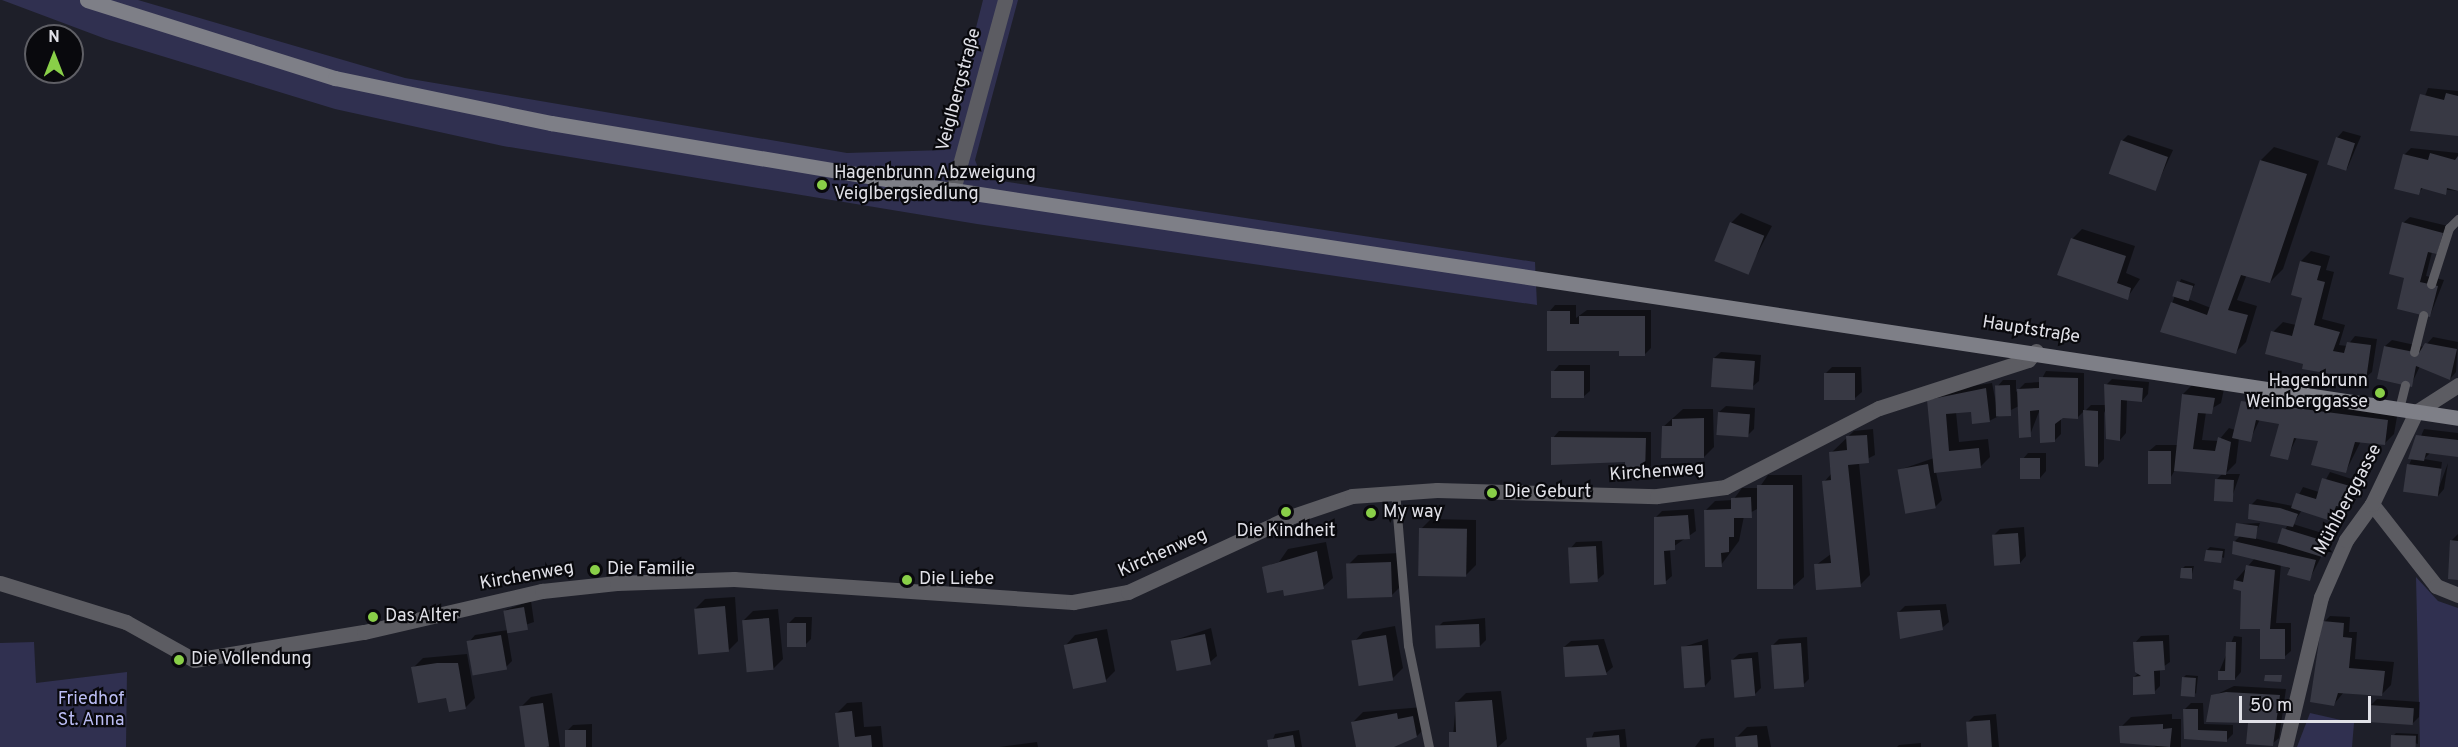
<!DOCTYPE html>
<meta charset="utf-8">
<style>
body{margin:0}
#map{position:relative;width:2458px;height:747px;overflow:hidden;background:#1e1f29;font-family:Overpass,sans-serif}
div>[style]{position:absolute}
.green>*{inset:0;background:#303050}
.shadow>*{inset:0;background:#0007}
.building>*{inset:0;background:#383944;transform-origin:0 0}
.lane>*{height:9px;margin:-4.5px;padding:0 4.5px;transform-origin:4.5px;border-radius:4.5px;background:#5c5c62}
.street>*{height:15px;margin:-7.5px;padding:0 7.5px;transform-origin:7.5px;border-radius:7.5px;background:#5c5c62}
.secondary>*{height:15px;margin:-7.5px;padding:0 7.5px;transform-origin:7.5px;border-radius:7.5px;background:#7e7f87}
.dots>*{width:16px;height:16px;translate:-50% -50%;box-sizing:border-box;border:3px solid #09090d;border-radius:50%}
span{translate:-50% -50%;white-space:nowrap;text-align:center;line-height:1.15;-webkit-text-stroke:4.5px #09090d;paint-order:stroke}
.street-label{font-size:18px;color:#e1e1e8}
.poi-label{font-size:18px;color:#e1e1e8}
.left{translate:0 -50%;text-align:left}
.right{translate:-100% -50%;text-align:right}
.park-label{font-size:18px;color:#bbbdf4}
.north{position:absolute;left:24px;top:24px;width:60px;height:60px;box-sizing:border-box;background:#09090d;border:2px solid #5f5f65;border-radius:50%;rotate:0deg;font-size:16px;font-weight:700;line-height:24px;text-align:center;color:#e1e1e8}
.north::after{content:'';display:block;margin:auto;width:21px;height:27px;background:#89cf48;clip-path:polygon(50% 0,100% 100%,50% 72%,0 100%)}
.scale{position:absolute;left:2239px;top:696px;width:132px;height:27px;box-sizing:border-box;border:3px solid #e1e1e8;border-top:0;padding-left:8px;font-size:18px;line-height:21px;white-space:nowrap;color:#e1e1e8;-webkit-text-stroke:4px #09090d;paint-order:stroke}
</style>
<div id="map">
<div class="green">
<div style="clip-path:polygon(2px 0,138px 0,405px 78px,847px 153px,945px 150px,983px 0,1018px 0,975px 160px,982px 178px,1535px 262px,1537px 305px,977px 224px,503px 146px,335px 109px,106px 39px)"></div>
<div style="clip-path:polygon(2416px 577px,2438px 601px,2458px 608px,2458px 747px,2420px 747px)"></div>
<div style="clip-path:polygon(34px 642px,36px 683px,127px 672px,126px 747px,0 747px,0 643px)"></div>
<div style="clip-path:polygon(2310px 713px,2354px 723px,2352px 747px,2297px 747px)"></div>
</div>
<div class="shadow">
<div style="clip-path:polygon(2428px 88px,2458px 91px,2458px 134px,2412px 130px)"></div>
<div style="clip-path:polygon(2343px 131px,2361px 136px,2347px 169px,2337px 138px)"></div>
<div style="clip-path:polygon(2128px 135px,2173px 150px,2155px 189px,2122px 141px)"></div>
<div style="clip-path:polygon(2274px 147px,2319px 161px,2283px 269px,2270px 282px,2247px 274px,2237px 300px,2257px 306px,2246px 342px,2236px 352px,2162px 331px,2181px 279px,2195px 284px,2188px 299px,2211px 308px,2261px 160px)"></div>
<div style="clip-path:polygon(2411px 148px,2458px 153px,2458px 191px,2424px 187px,2418px 193px,2404px 155px)"></div>
<div style="clip-path:polygon(1741px 213px,1772px 226px,1747px 273px,1731px 223px)"></div>
<div style="clip-path:polygon(2410px 217px,2448px 226px,2432px 252px,2426px 276px,2444px 280px,2430px 316px,2406px 277px,2403px 223px)"></div>
<div style="clip-path:polygon(2082px 229px,2135px 246px,2126px 273px,2140px 279px,2127px 298px,2072px 239px)"></div>
<div style="clip-path:polygon(2311px 251px,2330px 256px,2326px 270px,2334px 272px,2322px 319px,2345px 325px,2339px 345px,2347px 346px,2355px 336px,2377px 339px,2372px 372px,2365px 378px,2305px 363px,2273px 332px,2283px 322px,2296px 325px,2303px 297px,2301px 261px)"></div>
<div style="clip-path:polygon(1555px 305px,1576px 305px,1576px 318px,1587px 310px,1651px 310px,1651px 348px,1644px 355px,1620px 349px,1549px 349px,1549px 312px)"></div>
<div style="clip-path:polygon(2433px 337px,2458px 342px,2456px 372px,2450px 379px,2420px 366px,2411px 385px,2385px 346px,2392px 340px,2424px 347px)"></div>
<div style="clip-path:polygon(1721px 352px,1761px 355px,1759px 381px,1752px 387px,1714px 358px)"></div>
<div style="clip-path:polygon(1559px 365px,1590px 365px,1590px 391px,1583px 397px,1553px 372px)"></div>
<div style="clip-path:polygon(1832px 367px,1861px 367px,1862px 392px,1855px 398px,1825px 374px)"></div>
<div style="clip-path:polygon(2046px 371px,2084px 373px,2084px 411px,2077px 418px,2061px 417px,2061px 434px,2054px 441px,2040px 409px,2030px 435px,2019px 406px,1989px 421px,1973px 410px,1956px 412px,1959px 442px,1988px 439px,1990px 457px,1980px 467px,1936px 472px,1942px 500px,1935px 507px,1899px 470px,1934px 458px,1928px 401px,1938px 391px,1992px 383px,1997px 408px,1997px 387px,2003px 380px,2016px 380px,2016px 392px,2025px 383px,2040px 382px)"></div>
<div style="clip-path:polygon(2112px 379px,2149px 382px,2148px 394px,2142px 401px,2127px 399px,2126px 433px,2120px 440px,2104px 411px,2104px 459px,2098px 465px,2085px 411px,2091px 405px,2107px 405px,2106px 385px)"></div>
<div style="clip-path:polygon(2193px 384px,2224px 389px,2221px 403px,2206px 412px,2202px 440px,2218px 441px,2229px 428px,2235px 430px,2249px 395px,2398px 411px,2394px 434px,2384px 444px,2361px 441px,2346px 471px,2320px 439px,2297px 437px,2287px 458px,2281px 423px,2260px 419px,2250px 440px,2239px 438px,2236px 463px,2225px 474px,2240px 474px,2231px 500px,2216px 480px,2223px 473px,2175px 470px,2168px 482px,2149px 451px,2156px 445px,2178px 445px,2183px 394px)"></div>
<div style="clip-path:polygon(1726px 406px,1755px 408px,1754px 429px,1747px 436px,1719px 412px)"></div>
<div style="clip-path:polygon(1683px 409px,1713px 409px,1714px 447px,1704px 457px,1663px 427px)"></div>
<div style="clip-path:polygon(1873px 429px,1875px 455px,1859px 463px,1870px 575px,1860px 585px,1816px 565px,1831px 554px,1824px 482px,1832px 473px,1831px 453px,1854px 431px)"></div>
<div style="clip-path:polygon(2424px 429px,2458px 433px,2458px 456px,2430px 453px,2424px 459px,2442px 462px,2438px 490px,2448px 463px,2444px 489px,2438px 496px,2409px 465px)"></div>
<div style="clip-path:polygon(1559px 431px,1651px 432px,1651px 466px,1645px 472px,1627px 461px,1553px 438px)"></div>
<div style="clip-path:polygon(2028px 453px,2046px 453px,2046px 471px,2040px 478px,2022px 460px)"></div>
<div style="clip-path:polygon(2330px 472px,2355px 480px,2350px 499px,2331px 519px,2302px 510px,2293px 524px,2332px 536px,2309px 580px,2281px 564px,2276px 623px,2291px 623px,2291px 651px,2284px 657px,2235px 581px,2255px 558px,2235px 541px,2241px 535px,2238px 524px,2260px 523px,2254px 538px,2278px 544px,2288px 524px,2251px 505px,2257px 499px,2293px 506px,2303px 487px,2319px 492px)"></div>
<div style="clip-path:polygon(1768px 475px,1802px 475px,1804px 577px,1794px 586px,1759px 508px,1744px 516px,1739px 541px,1721px 565px,1705px 511px,1715px 501px,1733px 500px,1742px 488px,1759px 488px)"></div>
<div style="clip-path:polygon(1371px 505px,1375px 505px,1368px 512px,1368px 508px)"></div>
<div style="clip-path:polygon(1694px 509px,1696px 531px,1670px 549px,1672px 576px,1665px 582px,1656px 517px,1662px 511px)"></div>
<div style="clip-path:polygon(1431px 519px,1476px 520px,1476px 565px,1466px 575px,1421px 529px)"></div>
<div style="clip-path:polygon(2024px 527px,2026px 556px,2020px 563px,1993px 536px,2000px 529px)"></div>
<div style="clip-path:polygon(2458px 534px,2458px 578px,2451px 541px)"></div>
<div style="clip-path:polygon(1602px 541px,1604px 574px,1597px 580px,1570px 549px,1576px 542px)"></div>
<div style="clip-path:polygon(1326px 542px,1333px 578px,1323px 587px,1284px 587px,1263px 567px,1279px 562px,1288px 549px)"></div>
<div style="clip-path:polygon(2210px 547px,2225px 549px,2224px 558px,2207px 550px)"></div>
<div style="clip-path:polygon(1400px 553px,1401px 586px,1391px 596px,1348px 565px,1358px 555px)"></div>
<div style="clip-path:polygon(2185px 566px,2194px 566px,2191px 578px,2183px 568px)"></div>
<div style="clip-path:polygon(735px 597px,738px 641px,728px 651px,695px 609px,705px 599px)"></div>
<div style="clip-path:polygon(531px 601px,534px 622px,507px 631px,512px 661px,506px 667px,469px 642px,475px 635px,508px 630px,505px 610px)"></div>
<div style="clip-path:polygon(1946px 604px,1949px 622px,1942px 628px,1898px 613px,1905px 606px)"></div>
<div style="clip-path:polygon(778px 609px,783px 659px,773px 669px,743px 621px,753px 611px)"></div>
<div style="clip-path:polygon(2330px 616px,2350px 617px,2349px 632px,2357px 632px,2355px 659px,2394px 662px,2391px 685px,2381px 695px,2344px 692px,2334px 704px,2324px 622px)"></div>
<div style="clip-path:polygon(795px 617px,812px 617px,811px 639px,805px 645px,789px 623px)"></div>
<div style="clip-path:polygon(1485px 618px,1486px 640px,1480px 646px,1437px 628px,1443px 622px)"></div>
<div style="clip-path:polygon(1395px 626px,1403px 668px,1393px 678px,1354px 642px,1363px 632px)"></div>
<div style="clip-path:polygon(1211px 628px,1217px 656px,1210px 662px,1172px 641px)"></div>
<div style="clip-path:polygon(1107px 629px,1115px 671px,1105px 681px,1066px 645px,1075px 635px)"></div>
<div style="clip-path:polygon(2169px 635px,2170px 662px,2160px 669px,2160px 686px,2154px 692px,2134px 677px,2139px 673px,2135px 643px,2141px 636px)"></div>
<div style="clip-path:polygon(2234px 636px,2242px 637px,2241px 672px,2235px 679px,2219px 672px)"></div>
<div style="clip-path:polygon(1807px 637px,1809px 679px,1803px 685px,1773px 645px,1779px 639px)"></div>
<div style="clip-path:polygon(1604px 639px,1613px 667px,1606px 673px,1564px 647px,1571px 641px)"></div>
<div style="clip-path:polygon(1708px 639px,1711px 679px,1705px 686px,1683px 647px)"></div>
<div style="clip-path:polygon(1758px 652px,1761px 688px,1754px 695px,1732px 660px,1739px 654px)"></div>
<div style="clip-path:polygon(467px 654px,475px 698px,465px 708px,413px 668px,423px 658px)"></div>
<div style="clip-path:polygon(2186px 675px,2198px 676px,2196px 694px,2183px 678px)"></div>
<div style="clip-path:polygon(2234px 686px,2286px 689px,2279px 738px,2272px 744px,2249px 721px,2208px 720px,2213px 696px)"></div>
<div style="clip-path:polygon(1501px 691px,1507px 739px,1498px 747px,1452px 747px,1456px 703px,1466px 693px)"></div>
<div style="clip-path:polygon(552px 693px,560px 747px,527px 747px,521px 707px,531px 697px)"></div>
<div style="clip-path:polygon(2377px 699px,2420px 702px,2419px 717px,2412px 724px,2370px 706px)"></div>
<div style="clip-path:polygon(862px 702px,864px 727px,881px 726px,883px 747px,840px 747px,837px 713px,847px 703px)"></div>
<div style="clip-path:polygon(2191px 703px,2203px 703px,2204px 724px,2233px 725px,2233px 734px,2226px 741px,2186px 738px,2184px 710px)"></div>
<div style="clip-path:polygon(1423px 707px,1427px 726px,1417px 736px,1357px 747px,1353px 722px,1363px 712px)"></div>
<div style="clip-path:polygon(1996px 714px,1999px 747px,1969px 747px,1968px 722px,1974px 716px)"></div>
<div style="clip-path:polygon(2172px 714px,2172px 719px,2181px 719px,2181px 747px,2156px 747px,2121px 727px,2131px 717px)"></div>
<div style="clip-path:polygon(592px 724px,592px 747px,567px 747px,567px 731px,573px 725px)"></div>
<div style="clip-path:polygon(1767px 726px,1771px 747px,1737px 747px,1737px 737px,1747px 727px)"></div>
<div style="clip-path:polygon(1625px 729px,1627px 747px,1588px 747px,1594px 732px)"></div>
<div style="clip-path:polygon(1299px 730px,1302px 747px,1270px 747px,1275px 734px)"></div>
<div style="clip-path:polygon(2396px 733px,2418px 734px,2418px 744px,2393px 736px)"></div>
<div style="clip-path:polygon(1714px 738px,1714px 747px,1695px 747px,1701px 739px)"></div>
<div style="clip-path:polygon(1037px 742px,1038px 747px,999px 747px)"></div>
<div style="clip-path:polygon(1921px 743px,1921px 747px,1897px 747px,1899px 745px)"></div>
</div>
<div class="building">
<div style="clip-path:polygon(2446px 93px,2458px 96px,2458px 136px,2410px 131px,2420px 94px,2444px 100px)"></div>
<div style="left:2336px;top:137px;width:20px;height:29px;rotate:18deg"></div>
<div style="left:2121px;top:140px;width:50px;height:36px;rotate:20deg"></div>
<div style="clip-path:polygon(2430px 153px,2455px 160px,2458px 156px,2458px 191px,2447px 188px,2446px 195px,2421px 188px,2419px 195px,2394px 189px,2403px 154px,2428px 160px)"></div>
<div style="clip-path:polygon(2260px 160px,2307px 174px,2270px 283px,2241px 275px,2228px 310px,2248px 315px,2236px 354px,2160px 332px,2171px 302px,2207px 315px)"></div>
<div style="left:1730px;top:222px;width:37px;height:42px;rotate:22deg"></div>
<div style="clip-path:polygon(2402px 222px,2443px 233px,2437px 254px,2428px 252px,2420px 282px,2438px 286px,2430px 317px,2397px 309px,2404px 278px,2389px 274px)"></div>
<div style="clip-path:polygon(2071px 238px,2126px 256px,2117px 283px,2131px 288px,2128px 300px,2057px 275px)"></div>
<div style="clip-path:polygon(2300px 261px,2321px 266px,2317px 280px,2325px 282px,2314px 325px,2340px 332px,2333px 351px,2344px 353px,2347px 342px,2371px 345px,2366px 380px,2302px 369px,2303px 364px,2265px 354px,2271px 331px,2292px 336px,2302px 298px,2291px 295px)"></div>
<div style="left:2177px;top:281px;width:17px;height:16px;rotate:17deg"></div>
<div style="clip-path:polygon(1547px 311px,1570px 311px,1570px 324px,1579px 324px,1579px 316px,1645px 316px,1645px 356px,1619px 356px,1619px 351px,1547px 351px)"></div>
<div style="clip-path:polygon(2425px 343px,2457px 349px,2450px 380px,2416px 366px,2412px 387px,2377px 379px,2384px 346px,2419px 353px)"></div>
<div style="left:1713px;top:358px;width:42px;height:29px;rotate:4deg"></div>
<div style="left:1551px;top:371px;width:33px;height:27px"></div>
<div style="left:1824px;top:373px;width:31px;height:27px"></div>
<div style="clip-path:polygon(2039px 377px,2078px 378px,2078px 419px,2063px 418px,2055px 424px,2055px 442px,2040px 443px,2039px 410px,2030px 411px,2031px 437px,2019px 438px,2017px 389px,2039px 388px)"></div>
<div style="clip-path:polygon(2104px 384px,2143px 388px,2142px 402px,2121px 400px,2120px 441px,2106px 439px)"></div>
<div style="left:2010px;top:385px;width:31px;height:15px;rotate:88deg"></div>
<div style="clip-path:polygon(1986px 388px,1990px 422px,1972px 424px,1971px 412px,1946px 414px,1949px 451px,1979px 448px,1981px 468px,1934px 473px,1927px 400px)"></div>
<div style="clip-path:polygon(2182px 394px,2215px 398px,2212px 414px,2198px 413px,2193px 449px,2215px 451px,2218px 437px,2231px 442px,2226px 475px,2174px 471px)"></div>
<div style="clip-path:polygon(2241px 401px,2388px 420px,2385px 445px,2355px 442px,2346px 473px,2311px 465px,2318px 441px,2294px 438px,2288px 460px,2270px 456px,2279px 424px,2256px 420px,2251px 442px,2232px 438px)"></div>
<div style="clip-path:polygon(2083px 410px,2098px 411px,2098px 467px,2085px 466px)"></div>
<div style="left:1718px;top:412px;width:32px;height:23px;rotate:4deg"></div>
<div style="clip-path:polygon(1704px 418px,1704px 458px,1661px 458px,1662px 426px,1672px 426px,1672px 419px)"></div>
<div style="clip-path:polygon(1867px 435px,1869px 463px,1848px 465px,1861px 587px,1816px 590px,1814px 564px,1831px 563px,1822px 481px,1831px 480px,1829px 452px,1847px 450px,1846px 436px)"></div>
<div style="clip-path:polygon(2416px 435px,2458px 440px,2458px 457px,2426px 453px,2424px 461px,2408px 459px)"></div>
<div style="clip-path:polygon(1551px 437px,1646px 438px,1645px 474px,1625px 473px,1625px 462px,1551px 465px)"></div>
<div style="left:2148px;top:451px;width:23px;height:33px"></div>
<div style="left:2040px;top:458px;width:21px;height:20px;rotate:90deg"></div>
<div style="left:1928px;top:464px;width:45px;height:31px;rotate:80deg"></div>
<div style="left:2407px;top:464px;width:35px;height:28px;rotate:8deg"></div>
<div style="clip-path:polygon(2322px 478px,2350px 486px,2344px 507px,2336px 506px,2331px 521px,2291px 508px,2296px 493px,2316px 499px)"></div>
<div style="left:2215px;top:479px;width:19px;height:22px;rotate:3deg"></div>
<div style="left:1757px;top:485px;width:36px;height:104px"></div>
<div style="clip-path:polygon(1751px 497px,1752px 518px,1734px 518px,1734px 537px,1729px 537px,1729px 552px,1721px 553px,1722px 567px,1705px 567px,1704px 510px,1731px 509px,1731px 498px)"></div>
<div style="clip-path:polygon(2249px 504px,2280px 508px,2298px 514px,2293px 527px,2248px 519px)"></div>
<div style="clip-path:polygon(1688px 515px,1690px 539px,1675px 540px,1675px 550px,1664px 551px,1666px 584px,1654px 585px,1654px 517px)"></div>
<div style="left:2236px;top:523px;width:22px;height:13px;rotate:8deg"></div>
<div style="left:1419px;top:528px;width:48px;height:48px;rotate:1deg"></div>
<div style="left:2282px;top:528px;width:47px;height:16px;rotate:17deg"></div>
<div style="left:2018px;top:533px;width:31px;height:26px;rotate:86deg"></div>
<div style="clip-path:polygon(2450px 540px,2458px 541px,2458px 580px,2448px 579px)"></div>
<div style="clip-path:polygon(2233px 541px,2316px 560px,2310px 581px,2287px 575px,2290px 568px,2232px 554px)"></div>
<div style="left:1596px;top:546px;width:36px;height:28px;rotate:87deg"></div>
<div style="clip-path:polygon(2206px 550px,2223px 551px,2221px 563px,2204px 561px)"></div>
<div style="clip-path:polygon(1317px 551px,1324px 589px,1284px 596px,1283px 590px,1267px 593px,1262px 567px)"></div>
<div style="left:1391px;top:562px;width:35px;height:45px;rotate:88deg"></div>
<div style="clip-path:polygon(2246px 565px,2275px 570px,2270px 629px,2285px 629px,2285px 659px,2260px 659px,2260px 629px,2240px 629px,2241px 591px,2233px 589px,2234px 580px,2243px 582px)"></div>
<div style="clip-path:polygon(2181px 568px,2192px 568px,2192px 579px,2180px 578px)"></div>
<div style="left:725px;top:606px;width:46px;height:31px;rotate:85deg"></div>
<div style="left:524px;top:607px;width:23px;height:21px;rotate:80deg"></div>
<div style="clip-path:polygon(1940px 610px,1943px 630px,1900px 639px,1897px 612px)"></div>
<div style="left:769px;top:618px;width:52px;height:27px;rotate:85deg"></div>
<div style="clip-path:polygon(2322px 621px,2344px 623px,2343px 637px,2352px 638px,2349px 668px,2385px 671px,2382px 696px,2338px 693px,2334px 706px,2310px 702px)"></div>
<div style="left:787px;top:623px;width:19px;height:24px"></div>
<div style="left:1479px;top:624px;width:23px;height:44px;rotate:88deg"></div>
<div style="left:1205px;top:634px;width:31px;height:35px;rotate:79deg"></div>
<div style="left:501px;top:635px;width:35px;height:35px;rotate:80deg"></div>
<div style="left:1386px;top:635px;width:46px;height:35px;rotate:81deg"></div>
<div style="left:1097px;top:638px;width:45px;height:34px;rotate:78deg"></div>
<div style="clip-path:polygon(2163px 641px,2165px 670px,2154px 671px,2155px 694px,2133px 695px,2133px 677px,2141px 676px,2135px 672px,2133px 642px)"></div>
<div style="clip-path:polygon(2226px 642px,2236px 642px,2235px 680px,2218px 680px,2218px 671px,2225px 671px)"></div>
<div style="left:1801px;top:643px;width:44px;height:30px;rotate:86deg"></div>
<div style="clip-path:polygon(1598px 645px,1607px 675px,1565px 677px,1563px 647px)"></div>
<div style="left:1702px;top:645px;width:42px;height:21px;rotate:86deg"></div>
<div style="left:1752px;top:658px;width:38px;height:21px;rotate:85deg"></div>
<div style="clip-path:polygon(437px 663px,458px 663px,466px 709px,449px 712px,446px 698px,418px 703px,411px 667px)"></div>
<div style="clip-path:polygon(2265px 675px,2282px 675px,2281px 682px,2264px 681px)"></div>
<div style="left:2182px;top:677px;width:14px;height:19px;rotate:4deg"></div>
<div style="clip-path:polygon(2226px 692px,2280px 695px,2273px 746px,2246px 744px,2248px 723px,2206px 722px,2211px 695px)"></div>
<div style="clip-path:polygon(1492px 700px,1497px 747px,1449px 747px,1449px 732px,1456px 732px,1455px 702px)"></div>
<div style="left:543px;top:703px;width:44px;height:24px;rotate:82deg"></div>
<div style="left:2369px;top:705px;width:45px;height:17px;rotate:4deg"></div>
<div style="clip-path:polygon(2183px 709px,2198px 709px,2198px 730px,2227px 731px,2227px 742px,2184px 739px)"></div>
<div style="clip-path:polygon(852px 711px,855px 737px,871px 735px,872px 747px,839px 747px,835px 713px)"></div>
<div style="clip-path:polygon(1397px 713px,1398px 719px,1413px 716px,1417px 737px,1394px 747px,1356px 747px,1351px 722px)"></div>
<div style="left:1990px;top:720px;width:27px;height:24px;rotate:86deg"></div>
<div style="clip-path:polygon(2163px 724px,2163px 729px,2172px 728px,2170px 747px,2120px 743px,2119px 726px)"></div>
<div style="left:565px;top:730px;width:21px;height:17px"></div>
<div style="clip-path:polygon(1293px 735px,1295px 747px,1268px 747px,1267px 740px)"></div>
<div style="clip-path:polygon(1619px 735px,1620px 747px,1587px 747px,1586px 738px)"></div>
<div style="left:1757px;top:735px;width:12px;height:22px;rotate:85deg"></div>
<div style="left:2391px;top:735px;width:25px;height:12px;rotate:2deg"></div>
</div>
<div class="lane">
<div style="left:2431px;top:284px;width:59px;rotate:-72.2deg"></div>
<div style="left:2449px;top:228px;width:13px;rotate:-45deg"></div>
<div style="left:2414px;top:352px;width:38px;rotate:-76deg"></div>
<div style="left:2399px;top:409px;width:25px;rotate:-76deg"></div>
<div style="left:1395px;top:491px;width:155px;rotate:85.2deg"></div>
<div style="left:1408px;top:645px;width:104px;rotate:78.4deg"></div>
</div>
<div class="street">
<div style="left:953px;top:190px;width:197px;rotate:-74.7deg"></div>
<div style="left:2372px;top:504px;width:104px;rotate:52deg"></div>
<div style="left:2436px;top:586px;width:24px;rotate:22deg"></div>
<div style="left:0;top:583px;width:132px;rotate:17.2deg"></div>
<div style="left:126px;top:622px;width:78px;rotate:29.2deg"></div>
<div style="left:194px;top:660px;width:172px;rotate:-9.4deg"></div>
<div style="left:364px;top:632px;width:183px;rotate:-13deg"></div>
<div style="left:542px;top:591px;width:75px;rotate:-6.1deg"></div>
<div style="left:617px;top:583px;width:117px;rotate:-2deg"></div>
<div style="left:734px;top:579px;width:340px;rotate:3.9deg"></div>
<div style="left:1073px;top:602px;width:56px;rotate:-10.3deg"></div>
<div style="left:1128px;top:592px;width:179px;rotate:-24.8deg"></div>
<div style="left:1290px;top:517px;width:65px;rotate:-18.7deg"></div>
<div style="left:1352px;top:496px;width:85px;rotate:-4deg"></div>
<div style="left:1437px;top:490px;width:220px;rotate:1.6deg"></div>
<div style="left:1657px;top:496px;width:69px;rotate:-7.5deg"></div>
<div style="left:1725px;top:487px;width:173px;rotate:-27.2deg"></div>
<div style="left:1879px;top:408px;width:157px;rotate:-17.9deg"></div>
<div style="left:2028px;top:360px;width:12px;rotate:-48deg"></div>
<div style="left:2285px;top:747px;width:154px;rotate:-76.5deg"></div>
<div style="left:2321px;top:597px;width:62px;rotate:-66.3deg"></div>
<div style="left:2346px;top:540px;width:44px;rotate:-54.2deg"></div>
<div style="left:2372px;top:504px;width:102px;rotate:-64.4deg"></div>
<div style="left:2416px;top:412px;width:50px;rotate:-32.7deg"></div>
</div>
<div class="secondary">
<div style="left:87px;top:0;width:260px;rotate:17.5deg"></div>
<div style="left:335px;top:78px;width:221px;rotate:11.8deg"></div>
<div style="left:551px;top:123px;width:408px;rotate:9.5deg"></div>
<div style="left:953px;top:190px;width:1522px;rotate:8.61deg"></div>
</div>
<div class="dots">
<div style="left:822px;top:185px;background:#89cf48"></div>
<div style="left:2380px;top:393px;background:#89cf48"></div>
<div style="left:1492px;top:493px;background:#89cf48"></div>
<div style="left:1286px;top:512px;background:#89cf48"></div>
<div style="left:1371px;top:513px;background:#89cf48"></div>
<div style="left:595px;top:570px;background:#89cf48"></div>
<div style="left:907px;top:580px;background:#89cf48"></div>
<div style="left:373px;top:617px;background:#89cf48"></div>
<div style="left:179px;top:660px;background:#89cf48"></div>
</div>
<div class="street-label">
<span style="left:960px;top:90px;rotate:-75deg">Veiglbergstraße</span>
<span style="left:2031px;top:331px;rotate:9deg">Hauptstraße</span>
<span style="left:1657px;top:473px;rotate:-4deg">Kirchenweg</span>
<span style="left:2349px;top:500px;rotate:-62deg">Mühlberggasse</span>
<span style="left:1163px;top:554px;rotate:-24deg">Kirchenweg</span>
<span style="left:527px;top:577px;rotate:-10deg">Kirchenweg</span>
</div>
<div class="poi-label">
<span class="left" style="left:834px;top:185px">Hagenbrunn Abzweigung<br>Veiglbergsiedlung</span>
<span class="right" style="left:2368px;top:393px">Hagenbrunn<br>Weinberggasse</span>
<span class="left" style="left:1504px;top:493px">Die Geburt</span>
<span class="left" style="left:1383px;top:513px">My way</span>
<span style="left:1286px;top:532px">Die Kindheit</span>
<span class="left" style="left:607px;top:570px">Die Familie</span>
<span class="left" style="left:919px;top:580px">Die Liebe</span>
<span class="left" style="left:385px;top:617px">Das Alter</span>
<span class="left" style="left:191px;top:660px">Die Vollendung</span>
</div>
<div class="park-label">
<span style="left:91px;top:711px">Friedhof<br>St. Anna</span>
</div>
<div class="north">N</div>
<div class="scale">50 m</div>
</div>
